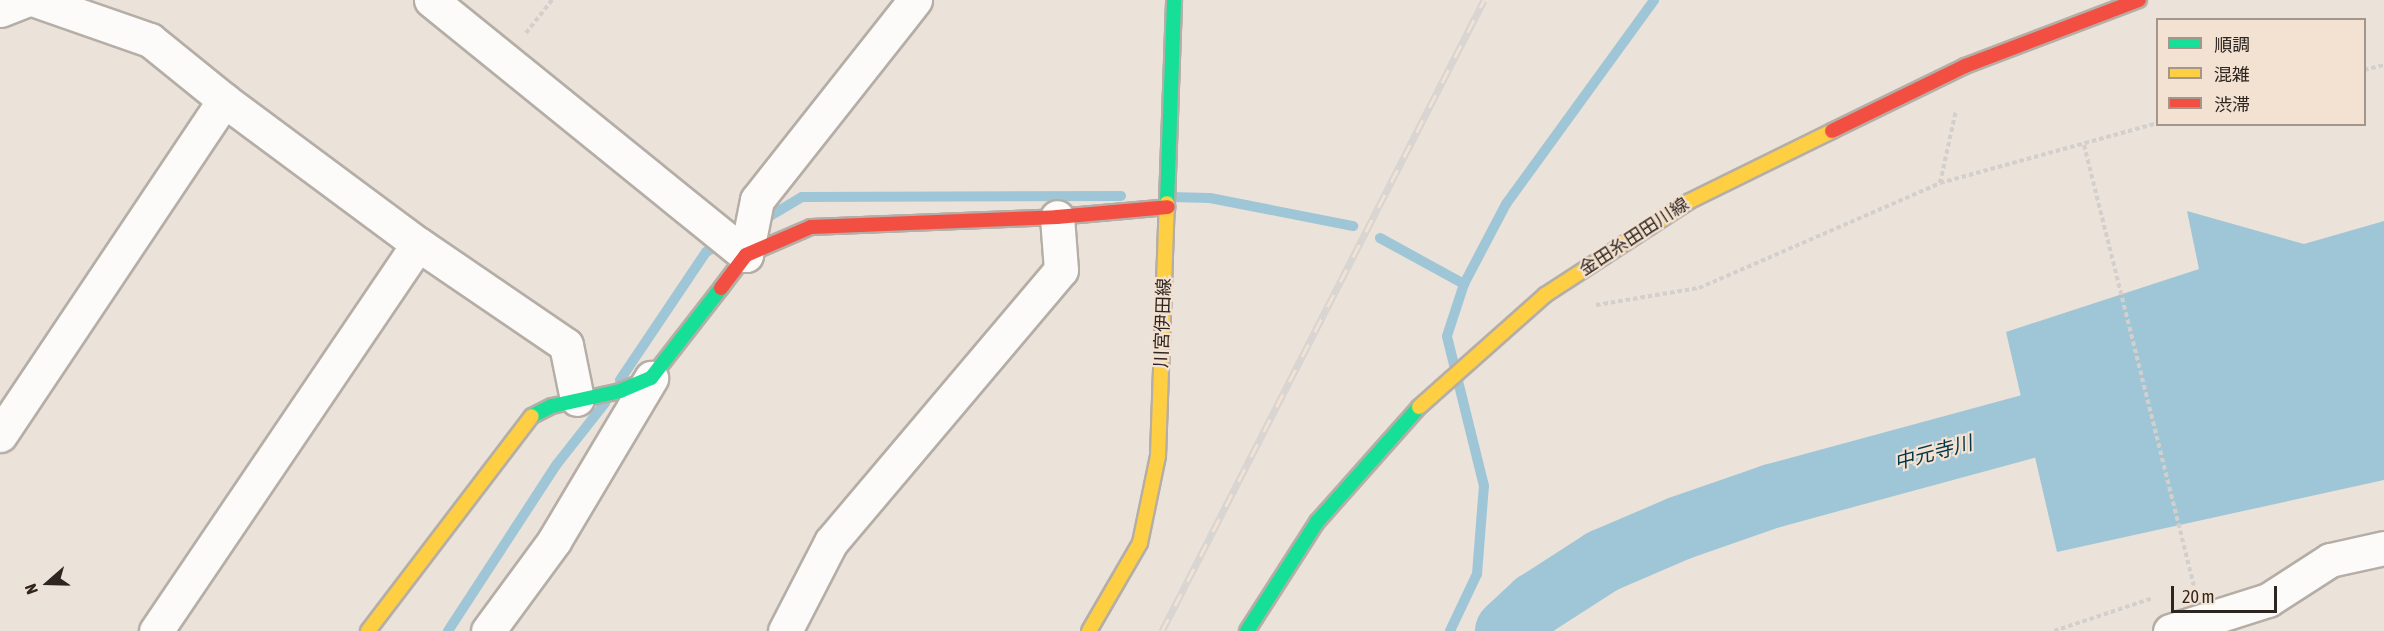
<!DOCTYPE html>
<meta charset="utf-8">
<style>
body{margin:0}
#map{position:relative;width:2384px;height:631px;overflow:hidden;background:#ebe2da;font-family:"Asap Condensed","Noto Sans JP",sans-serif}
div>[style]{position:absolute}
.water>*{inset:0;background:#9fc6d6}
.stream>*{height:10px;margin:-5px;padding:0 5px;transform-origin:5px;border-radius:5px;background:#9fc6d6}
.river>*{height:64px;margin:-32px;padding:0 32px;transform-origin:32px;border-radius:32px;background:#9fc6d6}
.path>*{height:4px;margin-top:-2px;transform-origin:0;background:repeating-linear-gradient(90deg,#d2cfcd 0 4.5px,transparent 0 7.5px)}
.roads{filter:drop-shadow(2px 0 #b5aea7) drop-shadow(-2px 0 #b5aea7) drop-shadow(0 2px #b5aea7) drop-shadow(0 -2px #b5aea7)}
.street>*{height:33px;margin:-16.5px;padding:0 16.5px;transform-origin:16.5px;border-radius:16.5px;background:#fcfbf9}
.fast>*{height:14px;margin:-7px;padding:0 7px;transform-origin:7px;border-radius:7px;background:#16e098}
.slow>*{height:14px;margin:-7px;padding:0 7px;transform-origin:7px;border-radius:7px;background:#ffcf43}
.jam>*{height:14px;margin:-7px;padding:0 7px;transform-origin:7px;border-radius:7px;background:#f24e42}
.rail>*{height:7px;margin-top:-3.5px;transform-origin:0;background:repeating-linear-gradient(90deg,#f3e1d2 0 14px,#d7d4d2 0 28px);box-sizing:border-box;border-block:2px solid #d7d4d2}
span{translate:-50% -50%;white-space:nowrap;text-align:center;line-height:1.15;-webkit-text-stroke:4.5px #f3e1d2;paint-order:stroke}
.street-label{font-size:18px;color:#2d2620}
.water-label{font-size:20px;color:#003649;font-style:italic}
.legend{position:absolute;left:2156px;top:18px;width:210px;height:108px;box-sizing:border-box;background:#f3e1d2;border:2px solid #a4968b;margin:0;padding:8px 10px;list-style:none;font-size:18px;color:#2d2620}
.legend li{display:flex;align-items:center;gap:12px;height:30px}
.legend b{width:30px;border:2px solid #a4968b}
.north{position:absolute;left:18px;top:553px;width:60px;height:60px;-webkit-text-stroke:4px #f3e1d2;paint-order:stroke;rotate:250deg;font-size:16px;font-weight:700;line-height:24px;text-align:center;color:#2d2620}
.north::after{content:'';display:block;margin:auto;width:21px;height:27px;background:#2d2620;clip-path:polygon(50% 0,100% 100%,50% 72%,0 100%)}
.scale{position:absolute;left:2171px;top:586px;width:106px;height:27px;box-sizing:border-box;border:3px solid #2d2620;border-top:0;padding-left:8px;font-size:18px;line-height:21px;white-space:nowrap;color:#2d2620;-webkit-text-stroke:4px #f3e1d2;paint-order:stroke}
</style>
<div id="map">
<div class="water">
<div style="clip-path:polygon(2187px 211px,2304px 244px,2384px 221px,2384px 480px,2057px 552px,2006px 332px,2199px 269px)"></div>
</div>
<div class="stream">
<div style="left:1170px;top:197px;width:40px;rotate:1.4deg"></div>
<div style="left:1210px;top:198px;width:146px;rotate:11.1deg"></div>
<div style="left:760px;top:222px;width:49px;rotate:-30.8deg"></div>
<div style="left:802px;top:197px;width:319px;rotate:-0.2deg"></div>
<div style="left:1380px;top:238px;width:96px;rotate:28.7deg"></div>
<div style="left:620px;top:380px;width:154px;rotate:-56.1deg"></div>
<div style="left:706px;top:252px;width:19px;rotate:-28deg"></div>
<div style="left:448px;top:631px;width:199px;rotate:-56.9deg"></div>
<div style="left:557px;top:464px;width:78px;rotate:-51.8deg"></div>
<div style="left:1450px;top:631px;width:63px;rotate:-64.7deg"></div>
<div style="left:1477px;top:574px;width:88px;rotate:-85.5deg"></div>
<div style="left:1484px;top:486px;width:154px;rotate:-103.9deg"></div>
<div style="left:1447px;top:336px;width:55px;rotate:-71.9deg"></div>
<div style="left:1464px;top:284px;width:90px;rotate:-62.3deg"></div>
<div style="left:1506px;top:204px;width:252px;rotate:-54deg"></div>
</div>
<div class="river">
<div style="left:1507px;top:631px;width:40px;rotate:-43deg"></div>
<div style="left:1536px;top:604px;width:80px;rotate:-32.7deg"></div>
<div style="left:1603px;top:561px;width:84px;rotate:-23.2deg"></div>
<div style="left:1680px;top:528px;width:97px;rotate:-19.2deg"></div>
<div style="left:1772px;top:496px;width:355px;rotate:-15.2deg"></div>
</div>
<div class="path">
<div style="left:526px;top:33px;width:42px;rotate:-51.8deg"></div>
<div style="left:2364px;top:70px;width:21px;rotate:-14deg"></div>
<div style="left:2084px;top:145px;width:454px;rotate:76deg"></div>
<div style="left:1940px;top:183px;width:75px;rotate:-77.6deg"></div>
<div style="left:1596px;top:305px;width:104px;rotate:-9.4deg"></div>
<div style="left:1699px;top:288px;width:263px;rotate:-23.5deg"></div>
<div style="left:1940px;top:183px;width:226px;rotate:-15.4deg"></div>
<div style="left:2054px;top:631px;width:104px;rotate:-18.4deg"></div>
</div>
<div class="roads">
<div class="street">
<div style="left:35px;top:0;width:122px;rotate:19.2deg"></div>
<div style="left:150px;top:40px;width:95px;rotate:39deg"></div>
<div style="left:224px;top:100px;width:242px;rotate:36.6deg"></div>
<div style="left:418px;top:244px;width:179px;rotate:34.3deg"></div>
<div style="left:566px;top:345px;width:55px;rotate:78.5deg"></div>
<div style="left:431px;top:0;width:405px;rotate:39deg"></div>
<div style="left:746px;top:255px;width:56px;rotate:-78.7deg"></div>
<div style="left:757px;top:200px;width:255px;rotate:-51.7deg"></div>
<div style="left:0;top:10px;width:28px;rotate:-21deg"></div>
<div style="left:0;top:435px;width:403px;rotate:-56.2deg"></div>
<div style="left:156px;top:631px;width:467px;rotate:-55.9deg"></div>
<div style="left:488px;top:631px;width:112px;rotate:-53.7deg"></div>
<div style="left:554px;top:541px;width:190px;rotate:-59.2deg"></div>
<div style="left:785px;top:631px;width:100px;rotate:-62.7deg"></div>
<div style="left:831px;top:542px;width:356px;rotate:-49.8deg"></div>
<div style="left:1061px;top:270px;width:53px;rotate:-94.3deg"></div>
<div style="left:2170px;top:631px;width:103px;rotate:-17.6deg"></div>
<div style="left:2268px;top:600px;width:74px;rotate:-32.8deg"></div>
<div style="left:2330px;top:560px;width:55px;rotate:-12.5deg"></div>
</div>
<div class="fast">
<div style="left:1167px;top:203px;width:203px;rotate:-88deg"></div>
<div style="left:532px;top:416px;width:22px;rotate:-27deg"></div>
<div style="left:552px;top:406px;width:70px;rotate:-12.4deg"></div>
<div style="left:620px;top:391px;width:34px;rotate:-23deg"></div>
<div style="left:651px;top:378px;width:114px;rotate:-52.1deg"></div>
<div style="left:1247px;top:631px;width:130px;rotate:-57.3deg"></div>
<div style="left:1317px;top:522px;width:154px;rotate:-48.4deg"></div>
</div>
<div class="slow">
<div style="left:1419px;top:407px;width:169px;rotate:-41.6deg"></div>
<div style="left:1545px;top:295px;width:171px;rotate:-33deg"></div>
<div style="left:1688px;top:202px;width:161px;rotate:-26.2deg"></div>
<div style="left:368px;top:631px;width:270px;rotate:-52.7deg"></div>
<div style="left:1089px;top:631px;width:102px;rotate:-59.9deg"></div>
<div style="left:1140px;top:543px;width:89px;rotate:-78.3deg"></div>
<div style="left:1158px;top:456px;width:253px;rotate:-88deg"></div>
</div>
<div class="jam">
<div style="left:1832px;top:131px;width:148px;rotate:-26deg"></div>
<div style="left:1965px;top:66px;width:186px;rotate:-20.8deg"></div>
<div style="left:721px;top:288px;width:41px;rotate:-52.9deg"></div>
<div style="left:746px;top:255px;width:71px;rotate:-23.3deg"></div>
<div style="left:811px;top:227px;width:246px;rotate:-2.3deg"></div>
<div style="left:1057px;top:217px;width:111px;rotate:-5.1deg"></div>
</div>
</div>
<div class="rail">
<div style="left:1162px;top:631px;width:708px;rotate:-62.96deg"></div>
</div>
<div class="street-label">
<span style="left:1634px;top:237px;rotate:-33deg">金田糸田田川線</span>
<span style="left:1163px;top:323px;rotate:-88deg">川宮伊田線</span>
</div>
<div class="water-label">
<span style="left:1933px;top:452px;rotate:-15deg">中元寺川</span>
</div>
<ul class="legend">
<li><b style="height:8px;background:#16e098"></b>順調</li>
<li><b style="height:8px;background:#ffcf43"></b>混雑</li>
<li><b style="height:8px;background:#f24e42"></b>渋滞</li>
</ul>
<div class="north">N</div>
<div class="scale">20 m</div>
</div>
